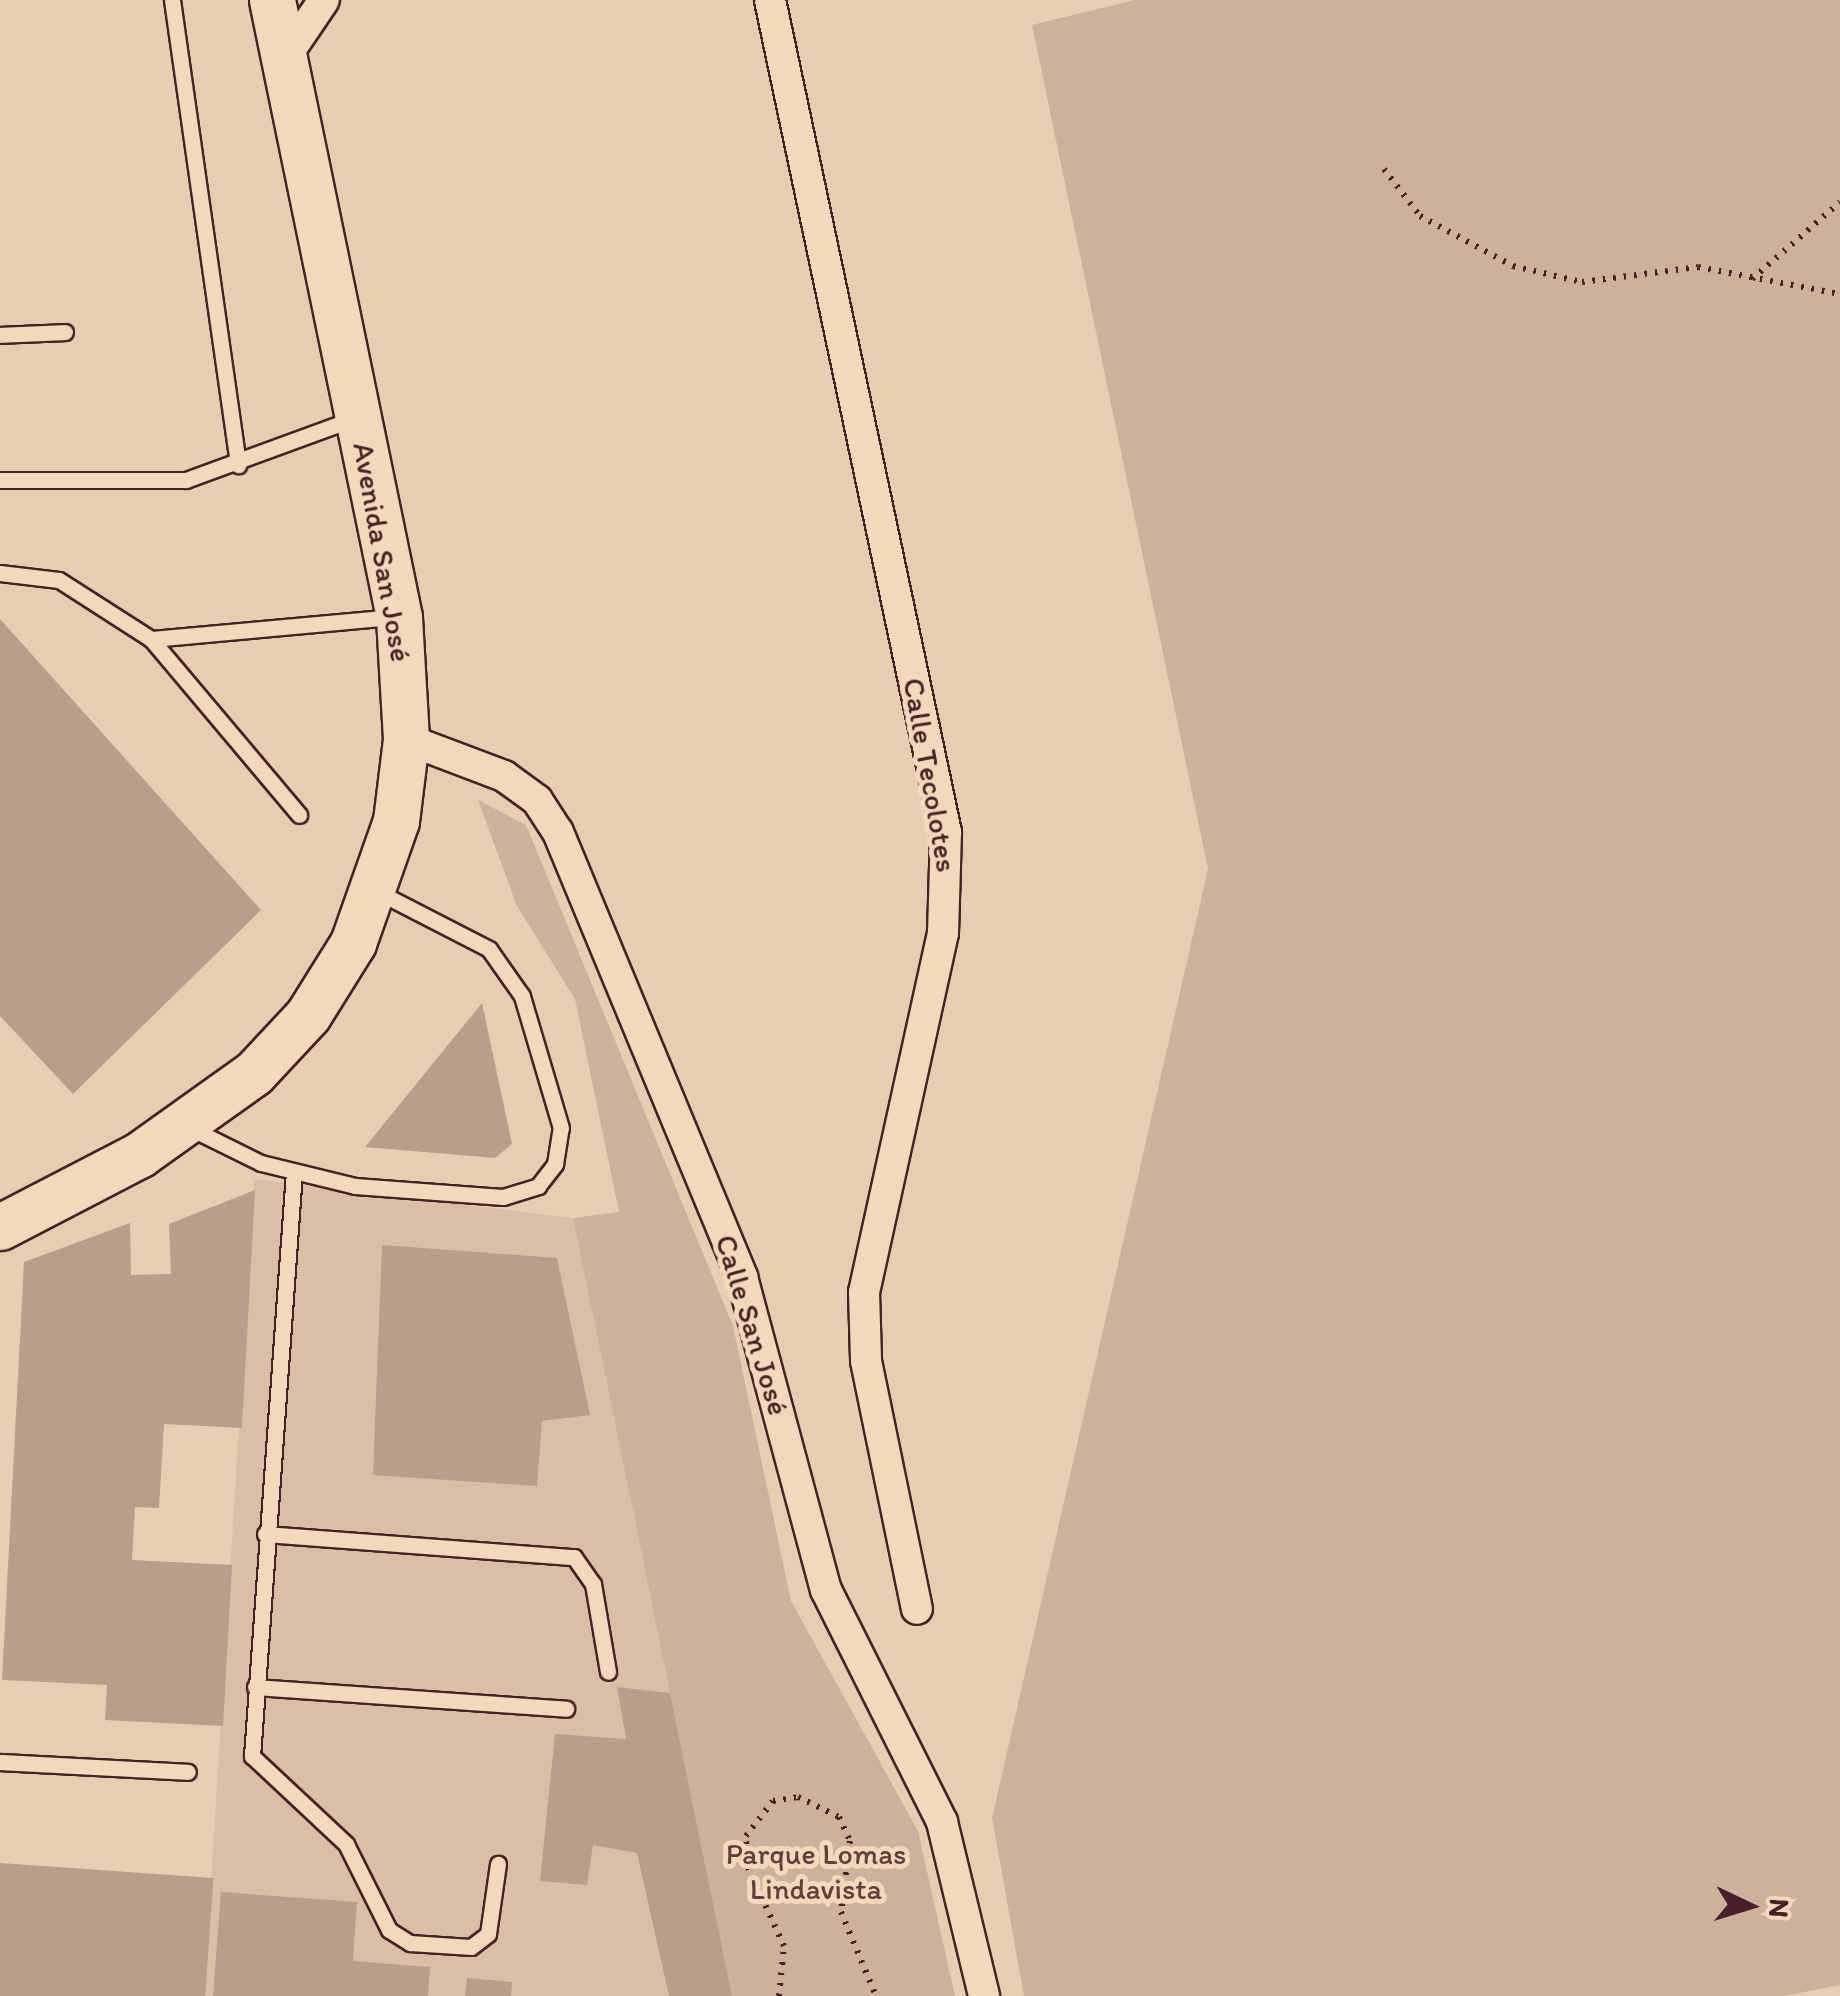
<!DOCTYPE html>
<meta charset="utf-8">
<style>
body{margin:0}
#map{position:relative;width:1840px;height:1996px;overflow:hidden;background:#e7ceb1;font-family:Itim,sans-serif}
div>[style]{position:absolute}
.built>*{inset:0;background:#dabfa6}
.green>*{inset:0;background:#cdb19a}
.building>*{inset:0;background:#bb9d8c;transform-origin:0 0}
.path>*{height:6px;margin-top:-3px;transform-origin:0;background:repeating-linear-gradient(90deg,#4a1f2b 0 2.5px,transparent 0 10.5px)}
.roads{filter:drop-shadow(2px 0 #4a1f2b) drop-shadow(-2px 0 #4a1f2b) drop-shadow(0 2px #4a1f2b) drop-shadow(0 -2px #4a1f2b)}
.lane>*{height:15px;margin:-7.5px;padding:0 7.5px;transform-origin:7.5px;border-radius:7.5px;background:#f1d9b9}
.street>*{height:30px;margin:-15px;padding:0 15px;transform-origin:15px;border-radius:15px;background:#f1d9b9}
.secondary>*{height:45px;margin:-22.5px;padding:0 22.5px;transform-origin:22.5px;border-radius:22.5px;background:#f1d9b9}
span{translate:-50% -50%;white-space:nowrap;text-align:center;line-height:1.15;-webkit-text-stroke:10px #f1d9b9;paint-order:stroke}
.street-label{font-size:30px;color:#4a1f2b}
.park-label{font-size:30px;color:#643c41}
.north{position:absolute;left:1700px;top:1856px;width:100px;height:100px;-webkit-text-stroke:8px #f1d9b9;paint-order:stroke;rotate:94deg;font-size:28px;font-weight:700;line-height:40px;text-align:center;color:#4a1f2b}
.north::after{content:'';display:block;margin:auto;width:35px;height:45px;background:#4a1f2b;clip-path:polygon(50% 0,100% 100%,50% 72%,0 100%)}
</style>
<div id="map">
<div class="built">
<div style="clip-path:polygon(254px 1179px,573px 1218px,732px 1996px,204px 1996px)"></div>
</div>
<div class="green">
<div style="clip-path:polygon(1135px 0,1840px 0,1840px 1985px,1784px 1996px,1024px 1996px,992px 1818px,1208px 869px,1032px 25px)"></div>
<div style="clip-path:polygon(478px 800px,526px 825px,733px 1326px,791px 1601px,918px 1831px,955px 1996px,732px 1996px,573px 1218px,619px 1212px,575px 999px,517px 906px)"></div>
</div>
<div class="building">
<div style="clip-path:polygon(0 619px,261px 910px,73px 1094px,0 1016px)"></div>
<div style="clip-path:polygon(482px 1003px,512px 1144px,495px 1158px,365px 1147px)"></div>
<div style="clip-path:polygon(255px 1190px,242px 1428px,164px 1424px,159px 1508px,135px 1507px,132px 1560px,232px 1565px,223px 1726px,105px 1720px,107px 1685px,2px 1680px,24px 1262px,130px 1223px,131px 1275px,171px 1274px,169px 1224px)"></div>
<div style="clip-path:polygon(382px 1245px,557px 1258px,590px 1415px,542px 1421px,537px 1486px,373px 1475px)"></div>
<div style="clip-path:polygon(617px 1687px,670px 1693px,732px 1996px,669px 1996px,637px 1853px,593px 1845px,587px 1885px,540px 1881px,555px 1734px,626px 1739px)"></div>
<div style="left:0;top:1863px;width:214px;height:133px;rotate:4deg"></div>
<div style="clip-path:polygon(221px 1892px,357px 1902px,353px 1961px,430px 1967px,428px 1996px,213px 1996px)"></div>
<div style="clip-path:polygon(467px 1978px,512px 1982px,511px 1996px,465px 1996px)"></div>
</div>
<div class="path">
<div style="left:1384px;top:169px;width:59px;rotate:52.5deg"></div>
<div style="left:1420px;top:216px;width:106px;rotate:28.3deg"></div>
<div style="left:1513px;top:266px;width:71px;rotate:13.1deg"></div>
<div style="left:1582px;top:282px;width:117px;rotate:-7.4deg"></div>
<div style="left:1698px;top:267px;width:145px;rotate:10.8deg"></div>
<div style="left:1752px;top:279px;width:117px;rotate:-41.2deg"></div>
<div style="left:779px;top:1996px;width:50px;rotate:-84.3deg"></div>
<div style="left:784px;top:1946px;width:89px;rotate:-114.6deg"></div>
<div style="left:747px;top:1865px;width:29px;rotate:-92deg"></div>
<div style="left:746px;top:1836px;width:44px;rotate:-52.4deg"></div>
<div style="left:773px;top:1801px;width:25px;rotate:-9deg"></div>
<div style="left:798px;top:1797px;width:46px;rotate:26deg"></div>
<div style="left:839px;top:1817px;width:26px;rotate:65deg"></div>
<div style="left:850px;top:1841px;width:72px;rotate:97.2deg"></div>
<div style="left:841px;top:1912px;width:91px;rotate:67.4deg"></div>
</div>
<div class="roads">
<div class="lane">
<div style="left:172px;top:0;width:470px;rotate:81.9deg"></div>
<div style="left:0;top:335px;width:65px;rotate:-2.6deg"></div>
<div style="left:0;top:480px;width:186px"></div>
<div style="left:186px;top:480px;width:180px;rotate:-20.1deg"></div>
<div style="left:0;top:573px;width:59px;rotate:6.8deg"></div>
<div style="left:59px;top:580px;width:109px;rotate:32.7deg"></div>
<div style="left:151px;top:639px;width:245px;rotate:-5.2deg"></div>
<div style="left:151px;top:639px;width:230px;rotate:49.9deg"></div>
<div style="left:188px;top:1127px;width:81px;rotate:26.3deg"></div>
<div style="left:261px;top:1163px;width:97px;rotate:13.7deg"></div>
<div style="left:355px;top:1186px;width:148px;rotate:4.3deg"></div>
<div style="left:503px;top:1197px;width:37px;rotate:-17deg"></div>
<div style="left:538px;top:1186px;width:28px;rotate:-52deg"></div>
<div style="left:555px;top:1164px;width:36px;rotate:-81deg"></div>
<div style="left:561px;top:1128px;width:138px;rotate:-106.5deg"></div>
<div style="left:522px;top:996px;width:57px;rotate:-125.1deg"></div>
<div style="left:489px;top:949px;width:125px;rotate:-152.8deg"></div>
<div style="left:294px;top:1172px;width:586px;rotate:94.11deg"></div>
<div style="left:252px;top:1756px;width:129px;rotate:43.1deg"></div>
<div style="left:346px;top:1844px;width:96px;rotate:63.4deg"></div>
<div style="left:389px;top:1930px;width:25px;rotate:32deg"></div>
<div style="left:410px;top:1943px;width:61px;rotate:3.8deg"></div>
<div style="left:471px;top:1947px;width:21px;rotate:-37deg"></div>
<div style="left:488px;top:1934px;width:71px;rotate:-81.9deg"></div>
<div style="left:265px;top:1534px;width:310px;rotate:4.3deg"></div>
<div style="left:574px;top:1557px;width:33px;rotate:55deg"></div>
<div style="left:593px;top:1584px;width:89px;rotate:80.3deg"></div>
<div style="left:255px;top:1687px;width:312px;rotate:4deg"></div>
<div style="left:0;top:1762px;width:188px;rotate:3deg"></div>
</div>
<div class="street">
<div style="left:770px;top:0;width:850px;rotate:78.06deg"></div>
<div style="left:946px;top:832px;width:101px;rotate:91.7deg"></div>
<div style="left:943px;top:933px;width:368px;rotate:102.4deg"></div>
<div style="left:864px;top:1292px;width:69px;rotate:88.3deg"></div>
<div style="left:866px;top:1361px;width:253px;rotate:78.4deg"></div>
<div style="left:284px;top:59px;width:71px;rotate:-55.9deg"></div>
<div style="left:406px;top:739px;width:105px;rotate:20.7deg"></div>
<div style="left:504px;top:776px;width:41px;rotate:36deg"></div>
<div style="left:537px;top:800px;width:38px;rotate:57deg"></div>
<div style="left:558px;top:832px;width:482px;rotate:67.5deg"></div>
<div style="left:742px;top:1277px;width:324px;rotate:75deg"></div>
<div style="left:826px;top:1590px;width:259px;rotate:63.4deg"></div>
<div style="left:942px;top:1822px;width:179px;rotate:76.4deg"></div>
</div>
<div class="secondary">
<div style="left:0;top:1227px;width:157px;rotate:-27.4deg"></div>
<div style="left:139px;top:1155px;width:141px;rotate:-35.5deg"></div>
<div style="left:254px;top:1073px;width:79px;rotate:-47deg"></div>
<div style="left:308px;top:1015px;width:85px;rotate:-58deg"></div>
<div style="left:353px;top:943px;width:129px;rotate:-70.6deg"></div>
<div style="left:396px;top:821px;width:83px;rotate:-83deg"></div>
<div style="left:406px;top:739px;width:122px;rotate:-93.3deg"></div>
<div style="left:399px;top:617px;width:630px;rotate:-101.63deg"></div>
</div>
</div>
<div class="street-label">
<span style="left:382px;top:552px;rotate:80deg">Avenida San José</span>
<span style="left:930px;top:775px;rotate:80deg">Calle Tecolotes</span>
<span style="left:752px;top:1325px;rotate:73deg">Calle San José</span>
</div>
<div class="park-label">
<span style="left:816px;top:1871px">Parque Lomas<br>Lindavista</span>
</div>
<div class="north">N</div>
</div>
